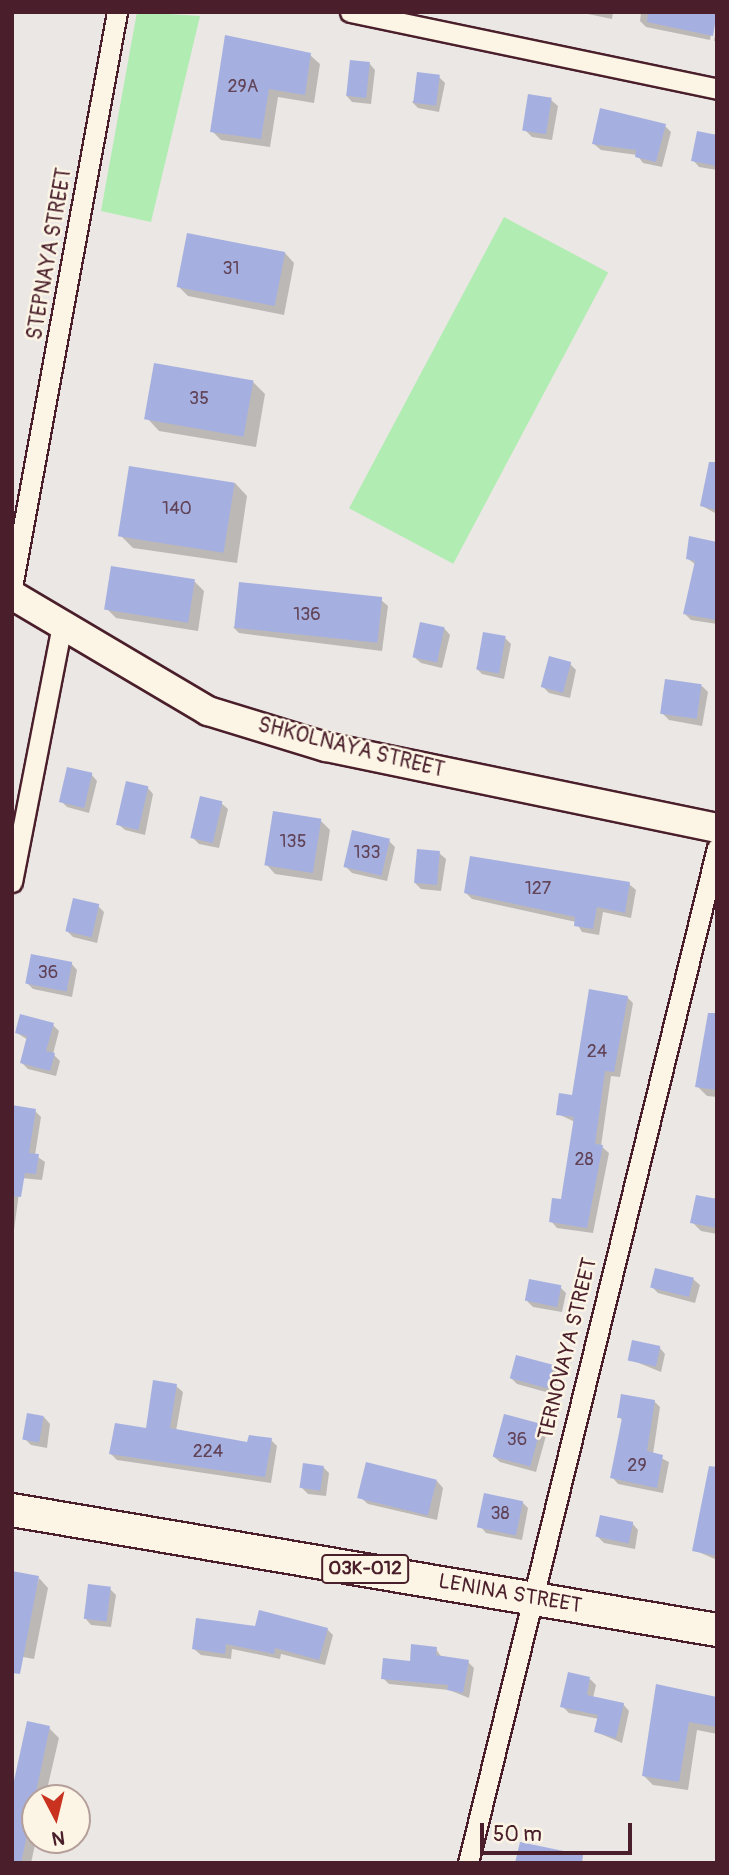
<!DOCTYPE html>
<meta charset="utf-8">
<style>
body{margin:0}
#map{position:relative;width:729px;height:1875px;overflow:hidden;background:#ebe7e4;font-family:Pangolin,sans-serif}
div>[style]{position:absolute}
.green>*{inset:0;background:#b1ecb2;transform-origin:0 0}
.shadow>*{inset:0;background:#0003}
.building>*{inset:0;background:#a6b0e0;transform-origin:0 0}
.roads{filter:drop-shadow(2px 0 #4a1f2b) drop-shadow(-2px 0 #4a1f2b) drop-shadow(0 2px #4a1f2b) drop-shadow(0 -2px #4a1f2b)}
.street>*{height:19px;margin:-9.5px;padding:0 9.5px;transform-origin:9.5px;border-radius:9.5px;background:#fcf5e5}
.secondary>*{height:28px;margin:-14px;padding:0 14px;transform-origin:14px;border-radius:14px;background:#fcf5e5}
.primary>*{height:32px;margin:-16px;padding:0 16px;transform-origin:16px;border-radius:16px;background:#fcf5e5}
span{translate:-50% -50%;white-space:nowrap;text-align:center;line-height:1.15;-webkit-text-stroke:5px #fcf5e5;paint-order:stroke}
.number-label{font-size:18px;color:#614358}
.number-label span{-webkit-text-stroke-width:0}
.shield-label span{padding:2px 5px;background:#fcf5e5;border:2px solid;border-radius:5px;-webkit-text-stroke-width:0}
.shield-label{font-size:19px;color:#4a1f2b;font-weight:700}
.street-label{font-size:21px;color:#4a1f2b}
.frame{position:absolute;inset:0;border:14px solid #4a1f2b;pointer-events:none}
.north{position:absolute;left:21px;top:1784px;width:70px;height:70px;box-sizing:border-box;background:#fcf5e5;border:2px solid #b59f9b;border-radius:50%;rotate:173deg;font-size:19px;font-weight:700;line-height:28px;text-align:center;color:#4a1f2b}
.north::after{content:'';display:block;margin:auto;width:24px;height:32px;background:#c8321e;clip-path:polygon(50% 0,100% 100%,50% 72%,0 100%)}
.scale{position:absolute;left:480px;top:1823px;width:152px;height:32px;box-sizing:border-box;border:4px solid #4a1f2b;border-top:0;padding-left:9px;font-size:21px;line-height:24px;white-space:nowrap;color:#4a1f2b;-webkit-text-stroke:5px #fcf5e5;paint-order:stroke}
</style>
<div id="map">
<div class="green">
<div style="clip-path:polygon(137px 12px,200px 16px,151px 222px,101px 211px)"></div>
<div style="left:504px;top:217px;width:118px;height:330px;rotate:28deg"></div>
</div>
<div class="shadow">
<div style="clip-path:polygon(578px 12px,613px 12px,612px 19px)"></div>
<div style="clip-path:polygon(641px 12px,715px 12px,710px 40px,646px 27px,640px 21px)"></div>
<div style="clip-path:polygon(717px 23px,717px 41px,714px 41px)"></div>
<div style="clip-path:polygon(310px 55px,320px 64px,314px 103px,278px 97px,270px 147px,221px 140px,212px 131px)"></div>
<div style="clip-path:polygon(369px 63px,375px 70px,371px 104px,352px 102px,346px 95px)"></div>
<div style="clip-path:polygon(439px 77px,445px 83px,439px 112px,418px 108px,412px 102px)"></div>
<div style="clip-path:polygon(551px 100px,558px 106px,552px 140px,532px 137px,526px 131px)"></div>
<div style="clip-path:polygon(665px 126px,671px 132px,662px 167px,643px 163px,637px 155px,601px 150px,594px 144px)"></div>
<div style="clip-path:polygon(717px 137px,717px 170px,699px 167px,693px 160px)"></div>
<div style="clip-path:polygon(285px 253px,294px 263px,284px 315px,188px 296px,178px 286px)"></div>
<div style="clip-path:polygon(253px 382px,265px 394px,256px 447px,159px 431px,147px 418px)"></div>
<div style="clip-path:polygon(235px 483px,247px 496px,237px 563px,133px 548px,121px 536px)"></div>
<div style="clip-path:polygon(717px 489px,717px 514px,702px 506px)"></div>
<div style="clip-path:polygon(717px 543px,717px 624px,691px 620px,685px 614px,696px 565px,687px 558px)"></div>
<div style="clip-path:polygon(194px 581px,204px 591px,198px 631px,116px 618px,106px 608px)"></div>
<div style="clip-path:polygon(381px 600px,388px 606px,382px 651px,239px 633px,233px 627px)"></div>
<div style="clip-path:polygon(444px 628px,450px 635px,442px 668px,421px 663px,414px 657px)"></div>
<div style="clip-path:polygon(505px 638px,511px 644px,504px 679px,482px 674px,476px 668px)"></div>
<div style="clip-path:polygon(570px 664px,576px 670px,570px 698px,549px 693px,543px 687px)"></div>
<div style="clip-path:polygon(702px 686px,708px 692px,702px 726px,669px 720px,663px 714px)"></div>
<div style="clip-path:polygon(91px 774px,97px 781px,89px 813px,67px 807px,61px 801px)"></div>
<div style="clip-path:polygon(147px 787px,153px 794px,145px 835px,125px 830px,118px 824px)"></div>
<div style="clip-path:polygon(221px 803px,228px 809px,219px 848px,199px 844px,192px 837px)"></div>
<div style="clip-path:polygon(321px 821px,330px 830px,322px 881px,275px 874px,266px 864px)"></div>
<div style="clip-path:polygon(389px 841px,395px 847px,387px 881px,352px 873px,345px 866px)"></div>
<div style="clip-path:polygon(439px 853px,446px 859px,441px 891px,421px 889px,415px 883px)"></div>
<div style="clip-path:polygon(629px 884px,636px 890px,631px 918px,603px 912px,599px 935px,582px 932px,576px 922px,472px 899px,466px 893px)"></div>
<div style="clip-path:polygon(98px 906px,104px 912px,97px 943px,73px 937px,67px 931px)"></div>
<div style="clip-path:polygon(71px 963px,77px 970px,72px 997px,33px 989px,27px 983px)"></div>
<div style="clip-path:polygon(627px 997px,633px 1003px,620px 1077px,611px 1076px,601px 1146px,609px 1153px,593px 1233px,557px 1228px,551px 1221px,563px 1201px,575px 1122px,558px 1114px,573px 1097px)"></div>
<div style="clip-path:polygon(53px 1025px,59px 1031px,53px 1054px,60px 1061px,56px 1076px,28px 1069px,22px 1063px,28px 1040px,17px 1033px)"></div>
<div style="clip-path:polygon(717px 1041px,717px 1097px,707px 1096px,697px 1086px)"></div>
<div style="clip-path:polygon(12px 1107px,35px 1111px,41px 1117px,35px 1155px,45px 1162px,42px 1180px,21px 1178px,14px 1230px)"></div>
<div style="clip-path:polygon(717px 1196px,717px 1234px,701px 1231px,692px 1222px)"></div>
<div style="clip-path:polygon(693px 1279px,700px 1285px,695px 1303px,658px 1293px,652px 1287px)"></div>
<div style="clip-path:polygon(560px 1287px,566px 1293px,562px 1312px,533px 1307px,527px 1301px)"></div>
<div style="clip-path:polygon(659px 1347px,665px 1354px,661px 1372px,629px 1359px)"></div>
<div style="clip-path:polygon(553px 1367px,559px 1373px,553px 1394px,517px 1384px,511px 1378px)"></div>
<div style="clip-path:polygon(176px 1386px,183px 1392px,176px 1431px,249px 1444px,271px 1440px,277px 1446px,271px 1483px,117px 1460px,111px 1454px,147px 1430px)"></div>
<div style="clip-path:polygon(654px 1401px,660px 1407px,653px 1454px,669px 1462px,663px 1493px,618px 1484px,612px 1477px,623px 1421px,619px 1417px)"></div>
<div style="clip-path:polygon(44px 1417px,50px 1424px,47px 1448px,31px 1445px,25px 1439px)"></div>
<div style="clip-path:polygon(541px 1426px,547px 1432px,536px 1472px,500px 1462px,493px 1456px)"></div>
<div style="clip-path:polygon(367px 1464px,437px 1481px,443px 1488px,437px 1520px,368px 1504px,361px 1498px)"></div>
<div style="clip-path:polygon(323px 1467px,329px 1473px,326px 1496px,308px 1494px,302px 1488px)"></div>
<div style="clip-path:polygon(717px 1488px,717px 1560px,694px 1550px)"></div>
<div style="clip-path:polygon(522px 1502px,528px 1508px,522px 1540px,486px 1533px,480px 1526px)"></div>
<div style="clip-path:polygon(632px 1523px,638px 1530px,635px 1549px,604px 1543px,598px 1537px)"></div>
<div style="clip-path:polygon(39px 1578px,48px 1588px,34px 1659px,12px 1655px)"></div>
<div style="clip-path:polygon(110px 1589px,116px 1595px,111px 1627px,91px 1625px,85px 1618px)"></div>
<div style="clip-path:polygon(257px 1628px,327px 1629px,333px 1635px,325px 1665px,281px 1654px,280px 1659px,232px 1649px,231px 1659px,201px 1655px,194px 1649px)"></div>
<div style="clip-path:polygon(436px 1649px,442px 1658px,468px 1662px,474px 1668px,469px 1698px,449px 1690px,389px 1684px,383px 1678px)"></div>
<div style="clip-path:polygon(590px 1679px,596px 1685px,593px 1698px,623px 1704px,629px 1711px,622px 1743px,596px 1732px,599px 1719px,569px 1713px,562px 1706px)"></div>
<div style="clip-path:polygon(658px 1687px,717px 1699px,717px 1734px,697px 1730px,688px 1790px,653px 1785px,644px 1776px)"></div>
<div style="clip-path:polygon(49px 1728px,59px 1738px,45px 1798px,35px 1798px,36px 1840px,31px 1863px,12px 1863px)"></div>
</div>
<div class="building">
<div style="clip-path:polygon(648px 12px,717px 12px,713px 36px,647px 22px)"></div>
<div style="clip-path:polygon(225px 35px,311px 53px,305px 95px,269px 89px,261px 139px,210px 132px)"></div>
<div style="left:350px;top:60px;width:20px;height:36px;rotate:6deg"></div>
<div style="left:417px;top:72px;width:23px;height:31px;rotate:7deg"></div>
<div style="left:528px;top:94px;width:24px;height:37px;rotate:9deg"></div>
<div style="clip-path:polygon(600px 108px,666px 124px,656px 162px,635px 157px,636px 150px,592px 144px)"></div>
<div style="clip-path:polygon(697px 131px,717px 135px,717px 166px,691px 161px)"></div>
<div style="left:187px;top:233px;width:100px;height:55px;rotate:11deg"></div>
<div style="left:154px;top:363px;width:101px;height:57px;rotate:10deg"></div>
<div style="clip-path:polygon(709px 462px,717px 462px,717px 510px,700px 506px)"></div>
<div style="left:129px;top:466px;width:107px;height:71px;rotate:9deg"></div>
<div style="clip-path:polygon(689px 536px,717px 542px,717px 620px,683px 614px,695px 561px,686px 559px)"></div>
<div style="left:111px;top:566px;width:85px;height:44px;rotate:9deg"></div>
<div style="left:239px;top:582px;width:144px;height:46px;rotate:6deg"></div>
<div style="left:420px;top:622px;width:25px;height:36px;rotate:12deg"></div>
<div style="left:483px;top:632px;width:23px;height:38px;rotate:10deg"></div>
<div style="left:549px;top:656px;width:23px;height:32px;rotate:15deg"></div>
<div style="left:665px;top:679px;width:37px;height:35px;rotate:8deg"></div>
<div style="left:67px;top:767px;width:26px;height:36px;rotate:13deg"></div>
<div style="left:126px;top:781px;width:23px;height:45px;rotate:13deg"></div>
<div style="left:200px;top:796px;width:23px;height:43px;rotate:13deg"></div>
<div style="left:273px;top:811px;width:49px;height:55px;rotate:9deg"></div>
<div style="left:352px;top:830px;width:39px;height:38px;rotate:13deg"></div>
<div style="left:417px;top:849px;width:23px;height:34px;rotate:5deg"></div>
<div style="clip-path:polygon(470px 856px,630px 882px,625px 913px,597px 907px,593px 929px,574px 926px,575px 917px,464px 893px)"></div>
<div style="left:73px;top:898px;width:27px;height:34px;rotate:13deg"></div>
<div style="left:31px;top:954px;width:42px;height:30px;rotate:11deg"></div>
<div style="clip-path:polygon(589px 989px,628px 996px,614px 1072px,605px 1071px,595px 1144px,603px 1145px,587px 1228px,549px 1222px,552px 1198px,561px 1199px,574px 1117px,556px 1115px,559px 1093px,572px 1095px)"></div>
<div style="clip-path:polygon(708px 1013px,717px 1013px,717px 1090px,695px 1087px)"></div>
<div style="clip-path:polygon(20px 1014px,54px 1023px,46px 1051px,55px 1053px,50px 1071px,20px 1063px,27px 1036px,15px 1033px)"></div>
<div style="clip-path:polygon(12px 1105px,36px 1109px,29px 1153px,39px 1154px,36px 1174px,25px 1173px,21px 1197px,12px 1196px)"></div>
<div style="clip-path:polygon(696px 1195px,717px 1199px,717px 1228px,690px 1223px)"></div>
<div style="left:655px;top:1268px;width:40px;height:20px;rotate:14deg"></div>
<div style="left:529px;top:1279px;width:33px;height:22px;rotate:11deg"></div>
<div style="left:632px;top:1340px;width:29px;height:21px;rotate:12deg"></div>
<div style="left:516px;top:1355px;width:39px;height:24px;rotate:15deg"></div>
<div style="clip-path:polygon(153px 1380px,177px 1384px,170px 1428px,247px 1442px,249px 1435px,272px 1438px,265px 1477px,109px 1454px,115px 1423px,146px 1428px)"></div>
<div style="clip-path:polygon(621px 1394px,655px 1400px,647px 1451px,663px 1455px,657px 1488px,610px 1478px,622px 1418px,617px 1418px)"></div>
<div style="left:27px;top:1413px;width:17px;height:27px;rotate:10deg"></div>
<div style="left:504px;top:1414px;width:39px;height:44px;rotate:15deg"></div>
<div style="left:366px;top:1462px;width:73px;height:37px;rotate:14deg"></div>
<div style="left:303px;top:1463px;width:21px;height:25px;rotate:8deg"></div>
<div style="clip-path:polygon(709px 1466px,717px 1467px,717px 1556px,692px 1551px)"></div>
<div style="left:484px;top:1493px;width:40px;height:35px;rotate:12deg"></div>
<div style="left:600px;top:1515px;width:34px;height:22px;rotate:12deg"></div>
<div style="clip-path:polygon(12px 1571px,39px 1576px,20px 1674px,12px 1673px)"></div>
<div style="left:88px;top:1584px;width:23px;height:35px;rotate:7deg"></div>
<div style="clip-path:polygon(259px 1610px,328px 1628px,319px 1660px,275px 1648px,274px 1654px,226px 1644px,225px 1654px,192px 1649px,196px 1618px,255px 1626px)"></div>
<div style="clip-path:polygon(411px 1644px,437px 1647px,436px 1655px,469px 1660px,463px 1693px,447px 1690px,448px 1685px,381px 1679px,383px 1658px,410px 1661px)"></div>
<div style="clip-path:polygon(568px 1672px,590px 1677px,587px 1695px,624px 1703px,616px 1738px,594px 1732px,598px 1715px,560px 1707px)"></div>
<div style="clip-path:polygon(656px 1684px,717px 1697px,717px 1727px,689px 1722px,679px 1782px,642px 1776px)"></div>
<div style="clip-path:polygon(27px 1721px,50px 1726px,21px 1863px,12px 1863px,12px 1790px)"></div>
<div style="clip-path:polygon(520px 1842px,583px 1855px,582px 1863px,515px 1863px)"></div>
</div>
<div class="roads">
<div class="street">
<div style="left:350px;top:12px;width:375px;rotate:11.8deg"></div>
<div style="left:12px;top:587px;width:585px;rotate:-79.65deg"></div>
<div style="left:12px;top:882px;width:262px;rotate:-79deg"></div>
<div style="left:468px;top:1863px;width:1045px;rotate:-76.22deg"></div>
</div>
<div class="secondary">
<div style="left:12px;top:595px;width:228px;rotate:30.6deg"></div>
<div style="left:208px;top:711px;width:123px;rotate:17deg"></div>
<div style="left:326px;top:747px;width:399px;rotate:11.7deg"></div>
</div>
<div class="primary">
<div style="left:12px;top:1510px;width:715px;rotate:9.66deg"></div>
</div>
</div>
<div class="number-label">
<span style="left:243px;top:87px">29А</span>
<span style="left:231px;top:269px">31</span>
<span style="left:199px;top:399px">35</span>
<span style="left:177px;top:509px">140</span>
<span style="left:307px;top:615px">136</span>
<span style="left:293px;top:842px">135</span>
<span style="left:367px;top:853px">133</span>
<span style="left:538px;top:889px">127</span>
<span style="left:48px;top:973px">36</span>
<span style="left:597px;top:1052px">24</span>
<span style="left:584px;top:1160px">28</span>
<span style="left:517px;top:1440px">36</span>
<span style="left:208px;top:1452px">224</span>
<span style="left:637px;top:1466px">29</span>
<span style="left:500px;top:1514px">38</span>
</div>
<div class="shield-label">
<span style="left:365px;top:1569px">03К-012</span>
</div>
<div class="street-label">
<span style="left:50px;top:254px;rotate:-80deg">STEPNAYA STREET</span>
<span style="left:351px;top:748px;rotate:14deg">SHKOLNAYA STREET</span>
<span style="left:568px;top:1349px;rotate:-76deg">TERNOVAYA STREET</span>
<span style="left:510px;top:1594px;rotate:10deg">LENINA STREET</span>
</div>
<div class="frame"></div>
<div class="north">N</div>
<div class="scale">50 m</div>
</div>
